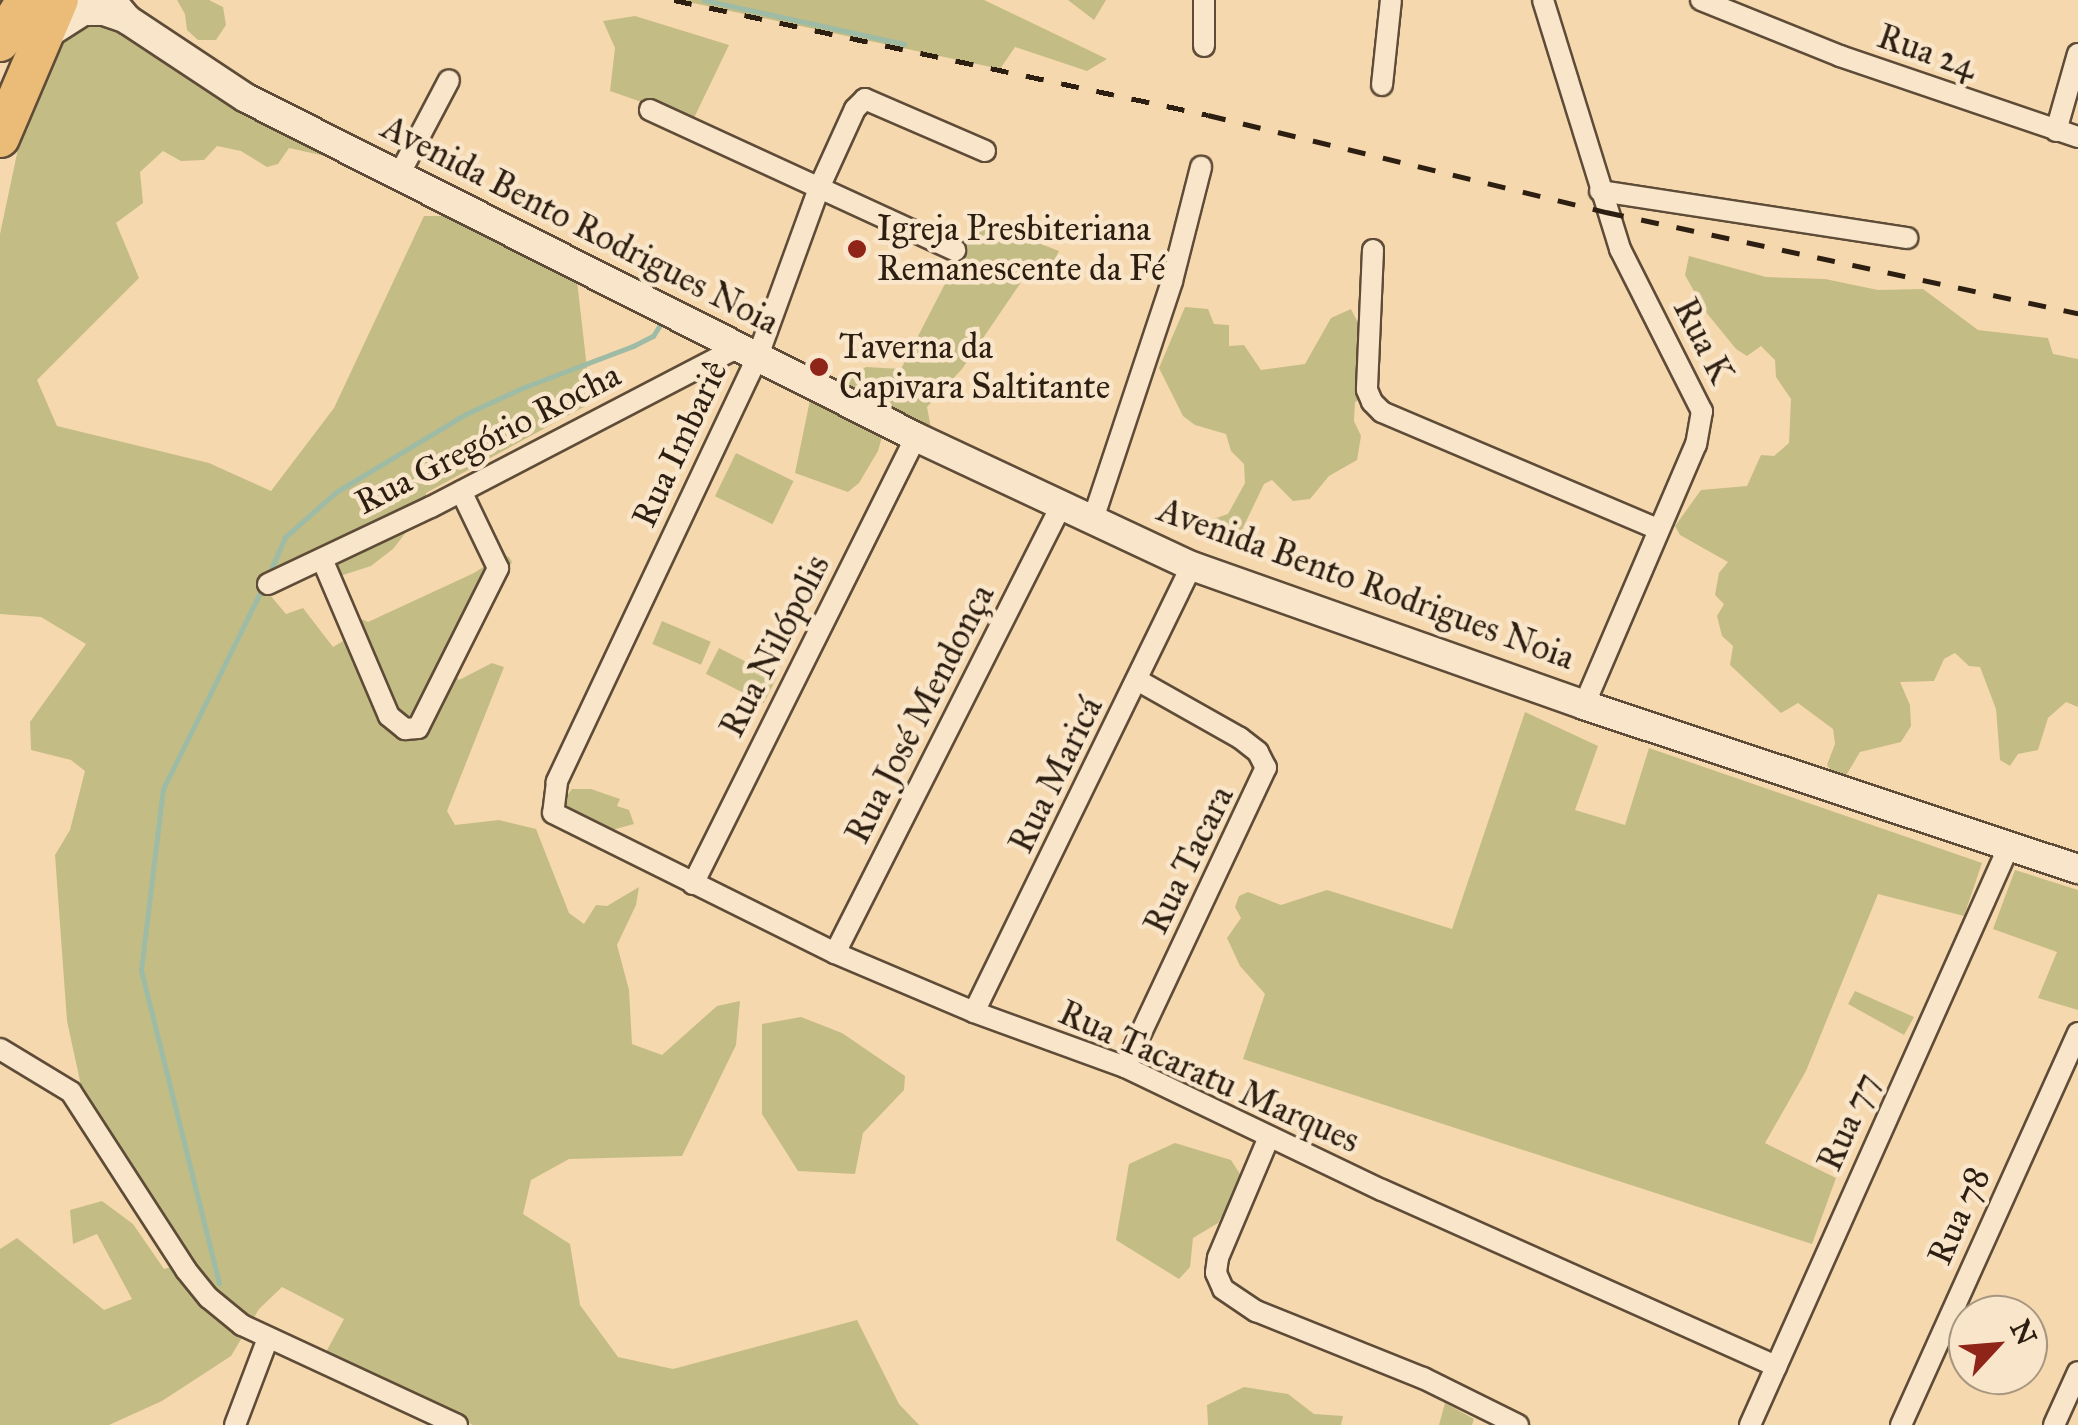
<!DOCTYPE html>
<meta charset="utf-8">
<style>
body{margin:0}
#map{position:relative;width:2078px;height:1425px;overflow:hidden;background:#f6d8ae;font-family:"IM FELL Great Primer",serif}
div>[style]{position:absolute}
.green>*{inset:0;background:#c4bc85;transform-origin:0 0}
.stream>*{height:5px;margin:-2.5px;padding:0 2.5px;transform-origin:2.5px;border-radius:2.5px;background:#9ebba5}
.roads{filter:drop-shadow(2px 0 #5e4c38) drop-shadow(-2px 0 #5e4c38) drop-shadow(0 2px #5e4c38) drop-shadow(0 -2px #5e4c38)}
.street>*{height:20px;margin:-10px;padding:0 10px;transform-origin:10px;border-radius:10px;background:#f9e6ca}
.secondary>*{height:28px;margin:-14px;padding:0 14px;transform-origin:14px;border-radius:14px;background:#f9e6ca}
.highway>*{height:38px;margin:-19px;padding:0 19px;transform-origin:19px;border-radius:19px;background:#ebbc77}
.rail>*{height:5px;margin-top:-2.5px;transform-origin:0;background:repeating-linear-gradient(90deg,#2c1e11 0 18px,transparent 0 36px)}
.dots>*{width:28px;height:28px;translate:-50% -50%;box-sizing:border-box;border:5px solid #f9e6ca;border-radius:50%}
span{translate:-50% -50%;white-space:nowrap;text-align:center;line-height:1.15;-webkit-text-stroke:9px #f9e6ca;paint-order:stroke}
.street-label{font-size:35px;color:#2c1e11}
.poi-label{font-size:35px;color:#2c1e11}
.left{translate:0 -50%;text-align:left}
.north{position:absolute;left:1948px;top:1295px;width:100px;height:100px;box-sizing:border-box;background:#f9e6ca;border:2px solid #a79680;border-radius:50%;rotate:64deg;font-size:28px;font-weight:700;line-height:40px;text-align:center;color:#2c1e11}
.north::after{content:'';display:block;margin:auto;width:35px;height:45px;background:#8f2418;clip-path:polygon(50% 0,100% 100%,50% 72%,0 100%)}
</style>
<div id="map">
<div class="green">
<div style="clip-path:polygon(177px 0,209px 0,223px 7px,226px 25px,216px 40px,198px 40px,187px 30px,185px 14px)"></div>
<div style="clip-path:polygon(679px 0,984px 0,1107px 59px,1087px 71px,1015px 47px,1000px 69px)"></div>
<div style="clip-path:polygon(1068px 0,1106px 0,1094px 20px)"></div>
<div style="clip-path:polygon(635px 16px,729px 45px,693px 120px,610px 91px,615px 48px,603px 21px)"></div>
<div style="clip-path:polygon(106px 20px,268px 118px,275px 129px,318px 120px,356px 139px,353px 150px,325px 156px,289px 148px,278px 164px,267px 167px,241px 151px,217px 146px,204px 160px,181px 161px,163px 151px,140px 172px,143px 203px,116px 223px,139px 278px,37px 380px,57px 426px,209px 463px,271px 491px,334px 408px,424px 216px,458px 216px,576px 272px,591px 403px,426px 493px,427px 519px,407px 531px,393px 549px,371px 566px,343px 575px,308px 554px,259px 582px,286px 614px,303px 608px,333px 647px,355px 634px,361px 619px,368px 622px,474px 573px,502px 555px,509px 557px,512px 562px,450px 670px,459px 680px,492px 663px,504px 667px,447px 811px,455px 825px,499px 820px,536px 829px,569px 913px,584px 924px,596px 905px,607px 906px,639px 887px,636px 905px,617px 945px,629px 990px,632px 1044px,662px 1055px,717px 1006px,740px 1001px,736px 1045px,682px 1156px,569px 1159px,531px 1180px,523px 1214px,570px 1244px,580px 1305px,618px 1357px,673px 1369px,857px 1320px,899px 1404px,919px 1425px,473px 1425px,326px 1352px,344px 1319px,282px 1287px,259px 1309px,231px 1356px,162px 1401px,109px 1425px,0 1425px,0 1249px,17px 1238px,104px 1310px,132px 1299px,97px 1234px,73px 1244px,70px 1210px,102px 1201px,133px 1224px,164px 1269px,186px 1263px,83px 1095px,67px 1021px,55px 855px,70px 830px,85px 771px,71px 760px,31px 750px,30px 722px,86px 644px,41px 617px,0 614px,0 234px,29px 97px,66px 27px)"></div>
<div style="clip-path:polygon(978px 220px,1059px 251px,1050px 269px,1028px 272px,962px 369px,927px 407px,931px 428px,888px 416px,878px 451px,859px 483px,848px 492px,795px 473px,810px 400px,866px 367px,901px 369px)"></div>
<div style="clip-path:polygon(1689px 256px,1766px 277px,1825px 279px,1878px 290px,1923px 289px,1978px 330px,2048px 338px,2053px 354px,2078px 359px,2078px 707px,2066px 702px,2048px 718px,2038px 750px,2018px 754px,2010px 766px,2000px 760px,1996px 709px,1980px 667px,1969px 666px,1955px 653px,1944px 659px,1934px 681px,1900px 682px,1910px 705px,1911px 726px,1901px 742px,1860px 752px,1841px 784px,1827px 765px,1835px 744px,1833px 729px,1798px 703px,1781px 713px,1730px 665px,1733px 646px,1722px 636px,1717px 616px,1724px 604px,1715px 595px,1719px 573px,1728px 562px,1680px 535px,1675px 526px,1701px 490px,1747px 486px,1761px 455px,1774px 456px,1789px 443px,1791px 399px,1776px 377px,1775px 360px,1761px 346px,1747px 356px,1736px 349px,1705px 311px,1685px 275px)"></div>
<div style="clip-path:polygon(1185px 307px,1208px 309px,1214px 324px,1229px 325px,1229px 346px,1244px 345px,1261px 370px,1305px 364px,1331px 318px,1351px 309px,1362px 331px,1378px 346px,1381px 360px,1374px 390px,1355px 402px,1354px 421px,1361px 436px,1357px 460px,1329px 476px,1310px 499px,1293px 501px,1272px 480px,1264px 484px,1240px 534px,1215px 532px,1210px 520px,1228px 514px,1245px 483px,1244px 464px,1231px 451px,1226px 434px,1195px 425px,1183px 416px,1159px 368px)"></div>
<div style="left:736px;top:453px;width:64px;height:48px;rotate:26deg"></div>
<div style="left:662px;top:621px;width:53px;height:25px;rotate:23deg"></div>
<div style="left:719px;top:648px;width:65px;height:29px;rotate:27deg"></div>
<div style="clip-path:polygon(1525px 712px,1598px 746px,1575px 810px,1625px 825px,1649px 748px,1982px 863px,1964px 916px,1878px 894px,1806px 1071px,1765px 1143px,1836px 1178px,1812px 1244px,1243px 1059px,1265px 994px,1240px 966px,1227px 938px,1241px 918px,1235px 907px,1239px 896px,1248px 892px,1281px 905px,1327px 890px,1452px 929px)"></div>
<div style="clip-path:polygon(572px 789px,591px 789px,620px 799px,617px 806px,629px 810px,634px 824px,608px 831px,567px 817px,565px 798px)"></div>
<div style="clip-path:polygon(2015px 870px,2078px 890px,2078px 1010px,2038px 998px,2057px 952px,1993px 929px)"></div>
<div style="clip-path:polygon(1855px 991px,1914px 1017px,1904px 1035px,1848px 1004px)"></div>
<div style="clip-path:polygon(801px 1017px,842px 1033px,905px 1076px,904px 1090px,863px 1133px,855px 1174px,798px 1171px,762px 1114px,762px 1024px)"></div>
<div style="clip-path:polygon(1175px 1143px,1231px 1160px,1240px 1174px,1238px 1188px,1218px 1223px,1193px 1238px,1190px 1267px,1179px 1279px,1116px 1240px,1129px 1164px)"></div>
<div style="clip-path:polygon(1244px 1387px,1288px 1394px,1314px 1414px,1343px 1416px,1341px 1425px,1208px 1425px,1207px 1405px)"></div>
<div style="clip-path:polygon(1445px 1403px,1474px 1419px,1472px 1425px,1439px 1425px)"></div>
</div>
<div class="stream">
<div style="left:704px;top:0;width:205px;rotate:12.4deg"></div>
<div style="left:269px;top:574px;width:40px;rotate:-66.6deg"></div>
<div style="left:285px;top:537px;width:68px;rotate:-41.4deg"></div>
<div style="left:336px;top:492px;width:152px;rotate:-31deg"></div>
<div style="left:466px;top:414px;width:62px;rotate:-24.9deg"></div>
<div style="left:522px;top:388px;width:119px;rotate:-20.7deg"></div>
<div style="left:633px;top:346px;width:22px;rotate:-27deg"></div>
<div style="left:653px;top:336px;width:19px;rotate:-58deg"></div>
<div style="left:219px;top:1283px;width:323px;rotate:-104deg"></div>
<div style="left:141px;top:970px;width:182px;rotate:-83.1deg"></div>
<div style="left:163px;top:789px;width:223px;rotate:-63.7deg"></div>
</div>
<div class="roads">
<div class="street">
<div style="left:1543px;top:0;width:261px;rotate:72.8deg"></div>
<div style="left:1620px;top:249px;width:182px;rotate:63.2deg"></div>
<div style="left:1702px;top:411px;width:34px;rotate:100deg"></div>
<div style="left:1696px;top:444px;width:284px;rotate:113.2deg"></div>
<div style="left:1701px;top:0;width:150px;rotate:21.9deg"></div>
<div style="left:1840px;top:56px;width:251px;rotate:18.8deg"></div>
<div style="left:1204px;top:46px;width:46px;rotate:-90deg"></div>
<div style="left:1382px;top:85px;width:85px;rotate:-84deg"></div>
<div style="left:650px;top:110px;width:336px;rotate:24.7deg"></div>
<div style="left:2056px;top:131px;width:80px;rotate:-74.1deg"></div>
<div style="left:985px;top:151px;width:131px;rotate:-156.6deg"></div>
<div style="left:865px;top:99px;width:14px;rotate:135deg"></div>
<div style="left:855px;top:109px;width:87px;rotate:114.5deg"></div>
<div style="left:819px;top:188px;width:181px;rotate:110deg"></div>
<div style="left:757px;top:358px;width:469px;rotate:115.3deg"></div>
<div style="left:557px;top:782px;width:31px;rotate:97deg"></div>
<div style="left:553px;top:813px;width:315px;rotate:26.4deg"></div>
<div style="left:835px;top:953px;width:151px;rotate:23deg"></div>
<div style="left:974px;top:1012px;width:161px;rotate:20deg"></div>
<div style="left:1125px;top:1067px;width:285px;rotate:25.6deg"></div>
<div style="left:1382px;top:1190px;width:432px;rotate:24.1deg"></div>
<div style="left:399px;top:175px;width:107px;rotate:-62.2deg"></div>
<div style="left:1600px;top:191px;width:311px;rotate:8.7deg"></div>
<div style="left:1373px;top:250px;width:140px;rotate:92.5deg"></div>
<div style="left:1367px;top:390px;width:13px;rotate:67deg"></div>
<div style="left:1372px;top:402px;width:14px;rotate:45deg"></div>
<div style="left:1382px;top:412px;width:300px;rotate:23deg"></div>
<div style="left:1093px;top:519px;width:251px;rotate:-71.6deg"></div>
<div style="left:1172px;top:281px;width:118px;rotate:-75.7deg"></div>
<div style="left:322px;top:559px;width:171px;rotate:66.9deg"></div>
<div style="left:389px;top:716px;width:21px;rotate:39deg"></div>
<div style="left:405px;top:729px;width:13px;rotate:-4deg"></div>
<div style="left:418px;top:728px;width:179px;rotate:-63.4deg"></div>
<div style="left:498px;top:568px;width:85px;rotate:-115.7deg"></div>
<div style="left:268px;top:584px;width:180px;rotate:-25.3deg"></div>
<div style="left:431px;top:507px;width:344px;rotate:-27.5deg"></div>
<div style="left:693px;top:884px;width:500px;rotate:-63.5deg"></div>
<div style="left:835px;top:953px;width:503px;rotate:-63.18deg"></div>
<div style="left:974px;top:1012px;width:496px;rotate:-64deg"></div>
<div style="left:0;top:1049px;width:83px;rotate:31.2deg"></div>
<div style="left:71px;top:1092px;width:212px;rotate:57.1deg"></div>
<div style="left:186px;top:1270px;width:36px;rotate:51deg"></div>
<div style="left:209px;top:1298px;width:43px;rotate:39.3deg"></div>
<div style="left:242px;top:1325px;width:237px;rotate:24.9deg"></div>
<div style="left:1125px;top:1067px;width:331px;rotate:-64.8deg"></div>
<div style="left:1266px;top:768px;width:18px;rotate:-117deg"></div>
<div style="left:1258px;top:752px;width:23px;rotate:-142deg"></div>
<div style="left:1240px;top:738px;width:116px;rotate:-150.6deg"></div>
<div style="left:1269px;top:1137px;width:131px;rotate:112.9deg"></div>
<div style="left:1218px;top:1258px;width:15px;rotate:98deg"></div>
<div style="left:1216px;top:1273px;width:17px;rotate:66deg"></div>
<div style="left:1223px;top:1289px;width:40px;rotate:34deg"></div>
<div style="left:1256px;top:1311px;width:180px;rotate:21.9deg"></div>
<div style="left:1423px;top:1378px;width:106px;rotate:26.3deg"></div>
<div style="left:235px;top:1425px;width:93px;rotate:-69.2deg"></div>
<div style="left:1750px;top:1425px;width:634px;rotate:-65.9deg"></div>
<div style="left:1901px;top:1425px;width:430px;rotate:-65.7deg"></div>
<div style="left:2054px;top:1425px;width:58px;rotate:-65.6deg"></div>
</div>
<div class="secondary">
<div style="left:111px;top:0;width:26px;rotate:50deg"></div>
<div style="left:128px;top:20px;width:141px;rotate:33.5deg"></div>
<div style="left:246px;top:98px;width:751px;rotate:26.84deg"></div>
<div style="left:916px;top:437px;width:305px;rotate:25.1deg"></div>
<div style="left:1192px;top:566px;width:416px;rotate:19.5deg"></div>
<div style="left:1584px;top:705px;width:521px;rotate:18.37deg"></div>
<div style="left:44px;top:36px;width:46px;rotate:-32.7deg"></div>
<div style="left:83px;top:11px;width:21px"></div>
<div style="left:104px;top:11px;width:24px;rotate:19deg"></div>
</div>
<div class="highway">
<div style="left:0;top:42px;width:49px;rotate:-58.2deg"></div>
<div style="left:0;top:138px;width:150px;rotate:-66.9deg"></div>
</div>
</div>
<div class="rail">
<div style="left:674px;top:0;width:546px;rotate:12.15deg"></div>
<div style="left:1208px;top:115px;width:410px;rotate:13.7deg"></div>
<div style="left:1606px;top:212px;width:483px;rotate:12.1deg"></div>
</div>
<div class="dots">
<div style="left:857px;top:249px;background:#8f2418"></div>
<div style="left:819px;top:367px;background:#8f2418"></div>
</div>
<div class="street-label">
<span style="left:1927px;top:52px;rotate:19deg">Rua 24</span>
<span style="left:580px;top:225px;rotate:27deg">Avenida Bento Rodrigues Noia</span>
<span style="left:1703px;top:341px;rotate:63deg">Rua K</span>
<span style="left:488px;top:439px;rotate:-27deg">Rua Gregório Rocha</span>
<span style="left:680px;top:444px;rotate:-65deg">Rua Imbariê</span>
<span style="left:1366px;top:584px;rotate:20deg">Avenida Bento Rodrigues Noia</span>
<span style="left:775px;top:646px;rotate:-63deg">Rua Nilópolis</span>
<span style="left:920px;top:714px;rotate:-63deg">Rua José Mendonça</span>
<span style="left:1056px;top:775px;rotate:-64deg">Rua Maricá</span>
<span style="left:1189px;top:860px;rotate:-64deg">Rua Tacara</span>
<span style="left:1209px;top:1077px;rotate:24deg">Rua Tacaratu Marques</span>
<span style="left:1849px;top:1122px;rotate:-66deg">Rua 77</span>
<span style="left:1959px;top:1216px;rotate:-66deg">Rua 78</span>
</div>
<div class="poi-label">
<span class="left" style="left:877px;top:249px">Igreja Presbiteriana<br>Remanescente da Fé</span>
<span class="left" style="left:839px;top:367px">Taverna da<br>Capivara Saltitante</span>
</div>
<div class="north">N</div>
</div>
